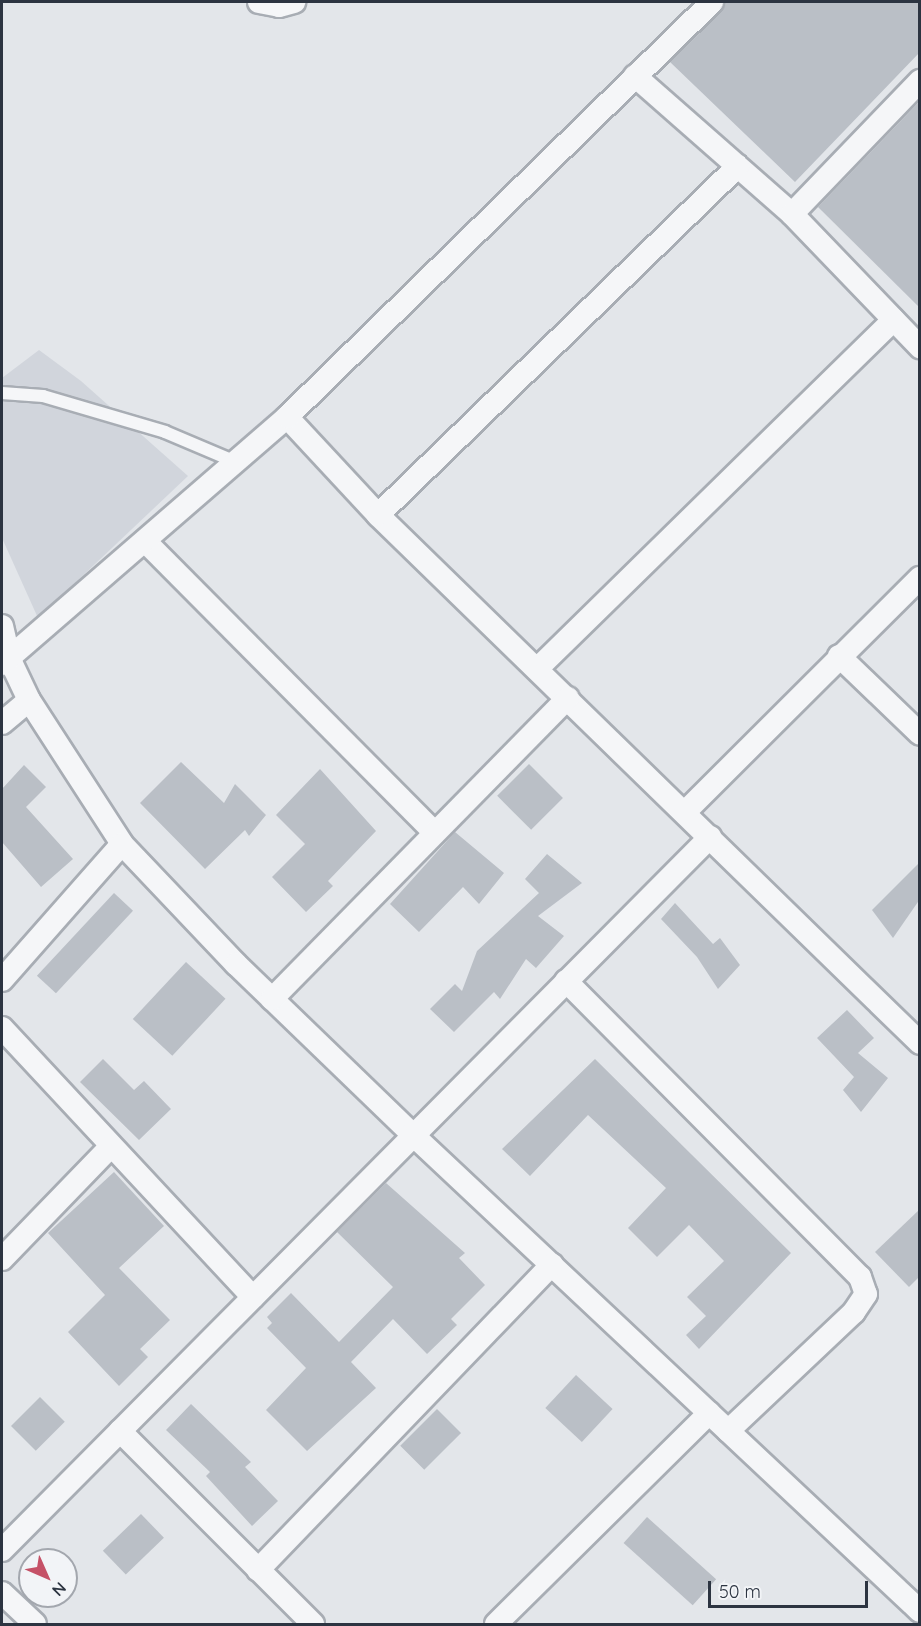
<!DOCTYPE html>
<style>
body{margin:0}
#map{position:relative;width:921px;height:1626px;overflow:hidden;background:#e3e6ea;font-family:Quicksand,sans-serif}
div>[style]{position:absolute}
.built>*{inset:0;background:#d1d5dc}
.building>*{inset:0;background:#babfc6;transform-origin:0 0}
.roads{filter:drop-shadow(2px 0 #a8adb4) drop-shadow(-2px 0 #a8adb4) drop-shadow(0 2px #a8adb4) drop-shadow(0 -2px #a8adb4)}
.lane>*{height:12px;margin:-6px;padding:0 6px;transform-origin:6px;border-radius:6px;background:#f5f6f8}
.street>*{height:22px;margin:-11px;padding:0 11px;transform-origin:11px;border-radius:11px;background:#f5f6f8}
span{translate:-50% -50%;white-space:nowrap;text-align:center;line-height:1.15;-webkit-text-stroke:6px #f2f4f7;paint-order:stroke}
.frame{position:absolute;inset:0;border:3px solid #2c3441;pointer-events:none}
.north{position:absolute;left:18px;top:1548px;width:60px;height:60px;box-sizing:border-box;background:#f2f4f7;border:2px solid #a3a7ae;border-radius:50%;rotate:135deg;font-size:16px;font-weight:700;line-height:24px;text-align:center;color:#2c3441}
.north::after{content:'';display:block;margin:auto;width:21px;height:27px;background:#c55167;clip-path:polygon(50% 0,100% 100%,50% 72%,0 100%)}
.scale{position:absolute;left:708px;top:1581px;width:160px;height:27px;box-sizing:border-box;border:3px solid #2c3441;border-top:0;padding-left:8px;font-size:18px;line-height:21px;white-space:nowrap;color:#2c3441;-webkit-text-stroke:4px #f2f4f7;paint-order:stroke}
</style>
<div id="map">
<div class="built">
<div style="clip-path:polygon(39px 350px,81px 381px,188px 476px,38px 618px,2px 538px,2px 378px)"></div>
</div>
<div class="building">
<div style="clip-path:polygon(725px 2px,920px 2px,920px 52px,795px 182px,670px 62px,721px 12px)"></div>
<div style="clip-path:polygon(920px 101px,920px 308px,818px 207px)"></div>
<div style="clip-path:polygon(181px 762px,224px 803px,235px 784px,266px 815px,249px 836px,245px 830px,205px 869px,140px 803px)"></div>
<div style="left:529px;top:764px;width:48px;height:45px;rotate:45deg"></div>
<div style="clip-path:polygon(24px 765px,46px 787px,26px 807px,73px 859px,41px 887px,2px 842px,2px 789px)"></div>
<div style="clip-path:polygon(320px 769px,376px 831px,328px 881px,333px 886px,306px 912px,272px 877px,305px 844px,276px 815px)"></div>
<div style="clip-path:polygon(455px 832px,504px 873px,479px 904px,463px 887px,419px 932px,390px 904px)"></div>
<div style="clip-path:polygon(547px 854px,582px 883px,538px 916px,564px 936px,536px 968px,526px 959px,500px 999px,494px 992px,454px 1032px,430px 1009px,455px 984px,462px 991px,477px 951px,539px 893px,525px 879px)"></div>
<div style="clip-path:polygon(920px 862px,920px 899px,893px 938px,872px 910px)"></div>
<div style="left:114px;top:893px;width:26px;height:113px;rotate:43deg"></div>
<div style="clip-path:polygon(675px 903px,713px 944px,720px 938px,740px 965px,718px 989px,697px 957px,661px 919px)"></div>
<div style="left:186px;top:962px;width:54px;height:78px;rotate:43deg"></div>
<div style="clip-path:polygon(847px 1010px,874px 1038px,858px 1053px,888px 1078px,861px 1112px,843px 1090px,854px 1077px,817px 1038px)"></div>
<div style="clip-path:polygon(103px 1059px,134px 1090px,144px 1081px,171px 1109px,139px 1140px,80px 1082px)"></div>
<div style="clip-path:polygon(595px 1059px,791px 1253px,699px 1349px,686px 1335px,706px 1316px,687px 1297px,724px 1261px,689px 1225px,657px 1257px,628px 1228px,666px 1188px,588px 1115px,530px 1176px,502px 1149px)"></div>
<div style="clip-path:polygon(114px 1172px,164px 1226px,119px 1268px,170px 1320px,140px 1349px,148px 1357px,119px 1386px,68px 1332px,105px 1295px,48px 1233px)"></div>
<div style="clip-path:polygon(386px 1183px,465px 1253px,459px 1258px,485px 1285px,451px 1319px,457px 1325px,427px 1354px,393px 1319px,351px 1362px,376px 1388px,307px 1451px,266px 1410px,306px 1368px,267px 1328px,272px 1323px,267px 1317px,291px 1293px,339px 1342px,393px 1287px,337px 1232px)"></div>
<div style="clip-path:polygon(920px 1209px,920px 1276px,909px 1287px,875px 1252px)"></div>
<div style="left:576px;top:1375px;width:50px;height:45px;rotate:43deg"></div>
<div style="left:40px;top:1397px;width:35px;height:41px;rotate:45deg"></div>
<div style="clip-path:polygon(191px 1404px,251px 1462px,245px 1467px,278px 1501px,252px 1526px,206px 1476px,210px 1472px,166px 1430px)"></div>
<div style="left:437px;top:1409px;width:34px;height:52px;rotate:45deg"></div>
<div style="left:141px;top:1514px;width:33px;height:53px;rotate:46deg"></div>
<div style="left:647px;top:1517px;width:93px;height:35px;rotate:42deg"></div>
</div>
<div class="roads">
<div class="lane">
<div style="left:2px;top:393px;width:41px;rotate:4.2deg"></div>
<div style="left:43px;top:396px;width:127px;rotate:16.4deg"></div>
<div style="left:165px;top:432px;width:77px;rotate:22.9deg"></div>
</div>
<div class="street">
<div style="left:259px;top:2px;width:20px;rotate:11deg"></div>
<div style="left:279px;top:6px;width:16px;rotate:-15deg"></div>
<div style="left:635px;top:76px;width:209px;rotate:41.3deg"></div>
<div style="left:792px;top:214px;width:185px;rotate:46.1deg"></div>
<div style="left:792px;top:214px;width:185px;rotate:-46.1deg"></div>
<div style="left:287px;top:417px;width:134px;rotate:47.1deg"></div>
<div style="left:378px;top:515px;width:757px;rotate:44.25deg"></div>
<div style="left:378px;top:515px;width:501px;rotate:-44.11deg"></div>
<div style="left:145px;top:541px;width:410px;rotate:45.2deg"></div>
<div style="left:2px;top:626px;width:35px;rotate:77deg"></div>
<div style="left:10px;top:660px;width:44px;rotate:64.6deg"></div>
<div style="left:29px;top:700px;width:171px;rotate:57.1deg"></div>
<div style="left:122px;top:844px;width:166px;rotate:46.5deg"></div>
<div style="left:236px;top:964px;width:245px;rotate:44deg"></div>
<div style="left:412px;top:1134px;width:697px;rotate:43.2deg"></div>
<div style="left:839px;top:656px;width:112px;rotate:43.9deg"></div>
<div style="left:2px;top:664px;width:377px;rotate:-40.9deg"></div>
<div style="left:287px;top:417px;width:594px;rotate:-44.32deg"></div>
<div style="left:537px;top:669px;width:499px;rotate:-44.4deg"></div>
<div style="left:2px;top:723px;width:35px;rotate:-40deg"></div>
<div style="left:685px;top:812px;width:332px;rotate:-44.9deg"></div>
<div style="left:2px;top:980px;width:181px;rotate:-48.6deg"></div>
<div style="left:566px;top:981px;width:417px;rotate:45.2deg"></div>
<div style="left:860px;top:1277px;width:18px;rotate:71deg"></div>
<div style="left:866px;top:1294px;width:22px;rotate:124deg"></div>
<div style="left:854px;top:1312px;width:173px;rotate:136.6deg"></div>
<div style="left:272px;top:999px;width:422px;rotate:-45.5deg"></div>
<div style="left:2px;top:1028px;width:368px;rotate:47deg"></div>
<div style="left:2px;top:1259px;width:156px;rotate:-46deg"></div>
<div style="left:120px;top:1431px;width:273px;rotate:45deg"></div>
<div style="left:2px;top:1550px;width:1005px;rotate:-45.2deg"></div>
<div style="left:258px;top:1570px;width:424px;rotate:-46.1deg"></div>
<div style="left:2px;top:1593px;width:45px;rotate:43.2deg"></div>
<div style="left:496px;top:1624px;width:300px;rotate:-44.7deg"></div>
</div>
</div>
<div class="frame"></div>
<div class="north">N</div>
<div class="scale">50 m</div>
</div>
